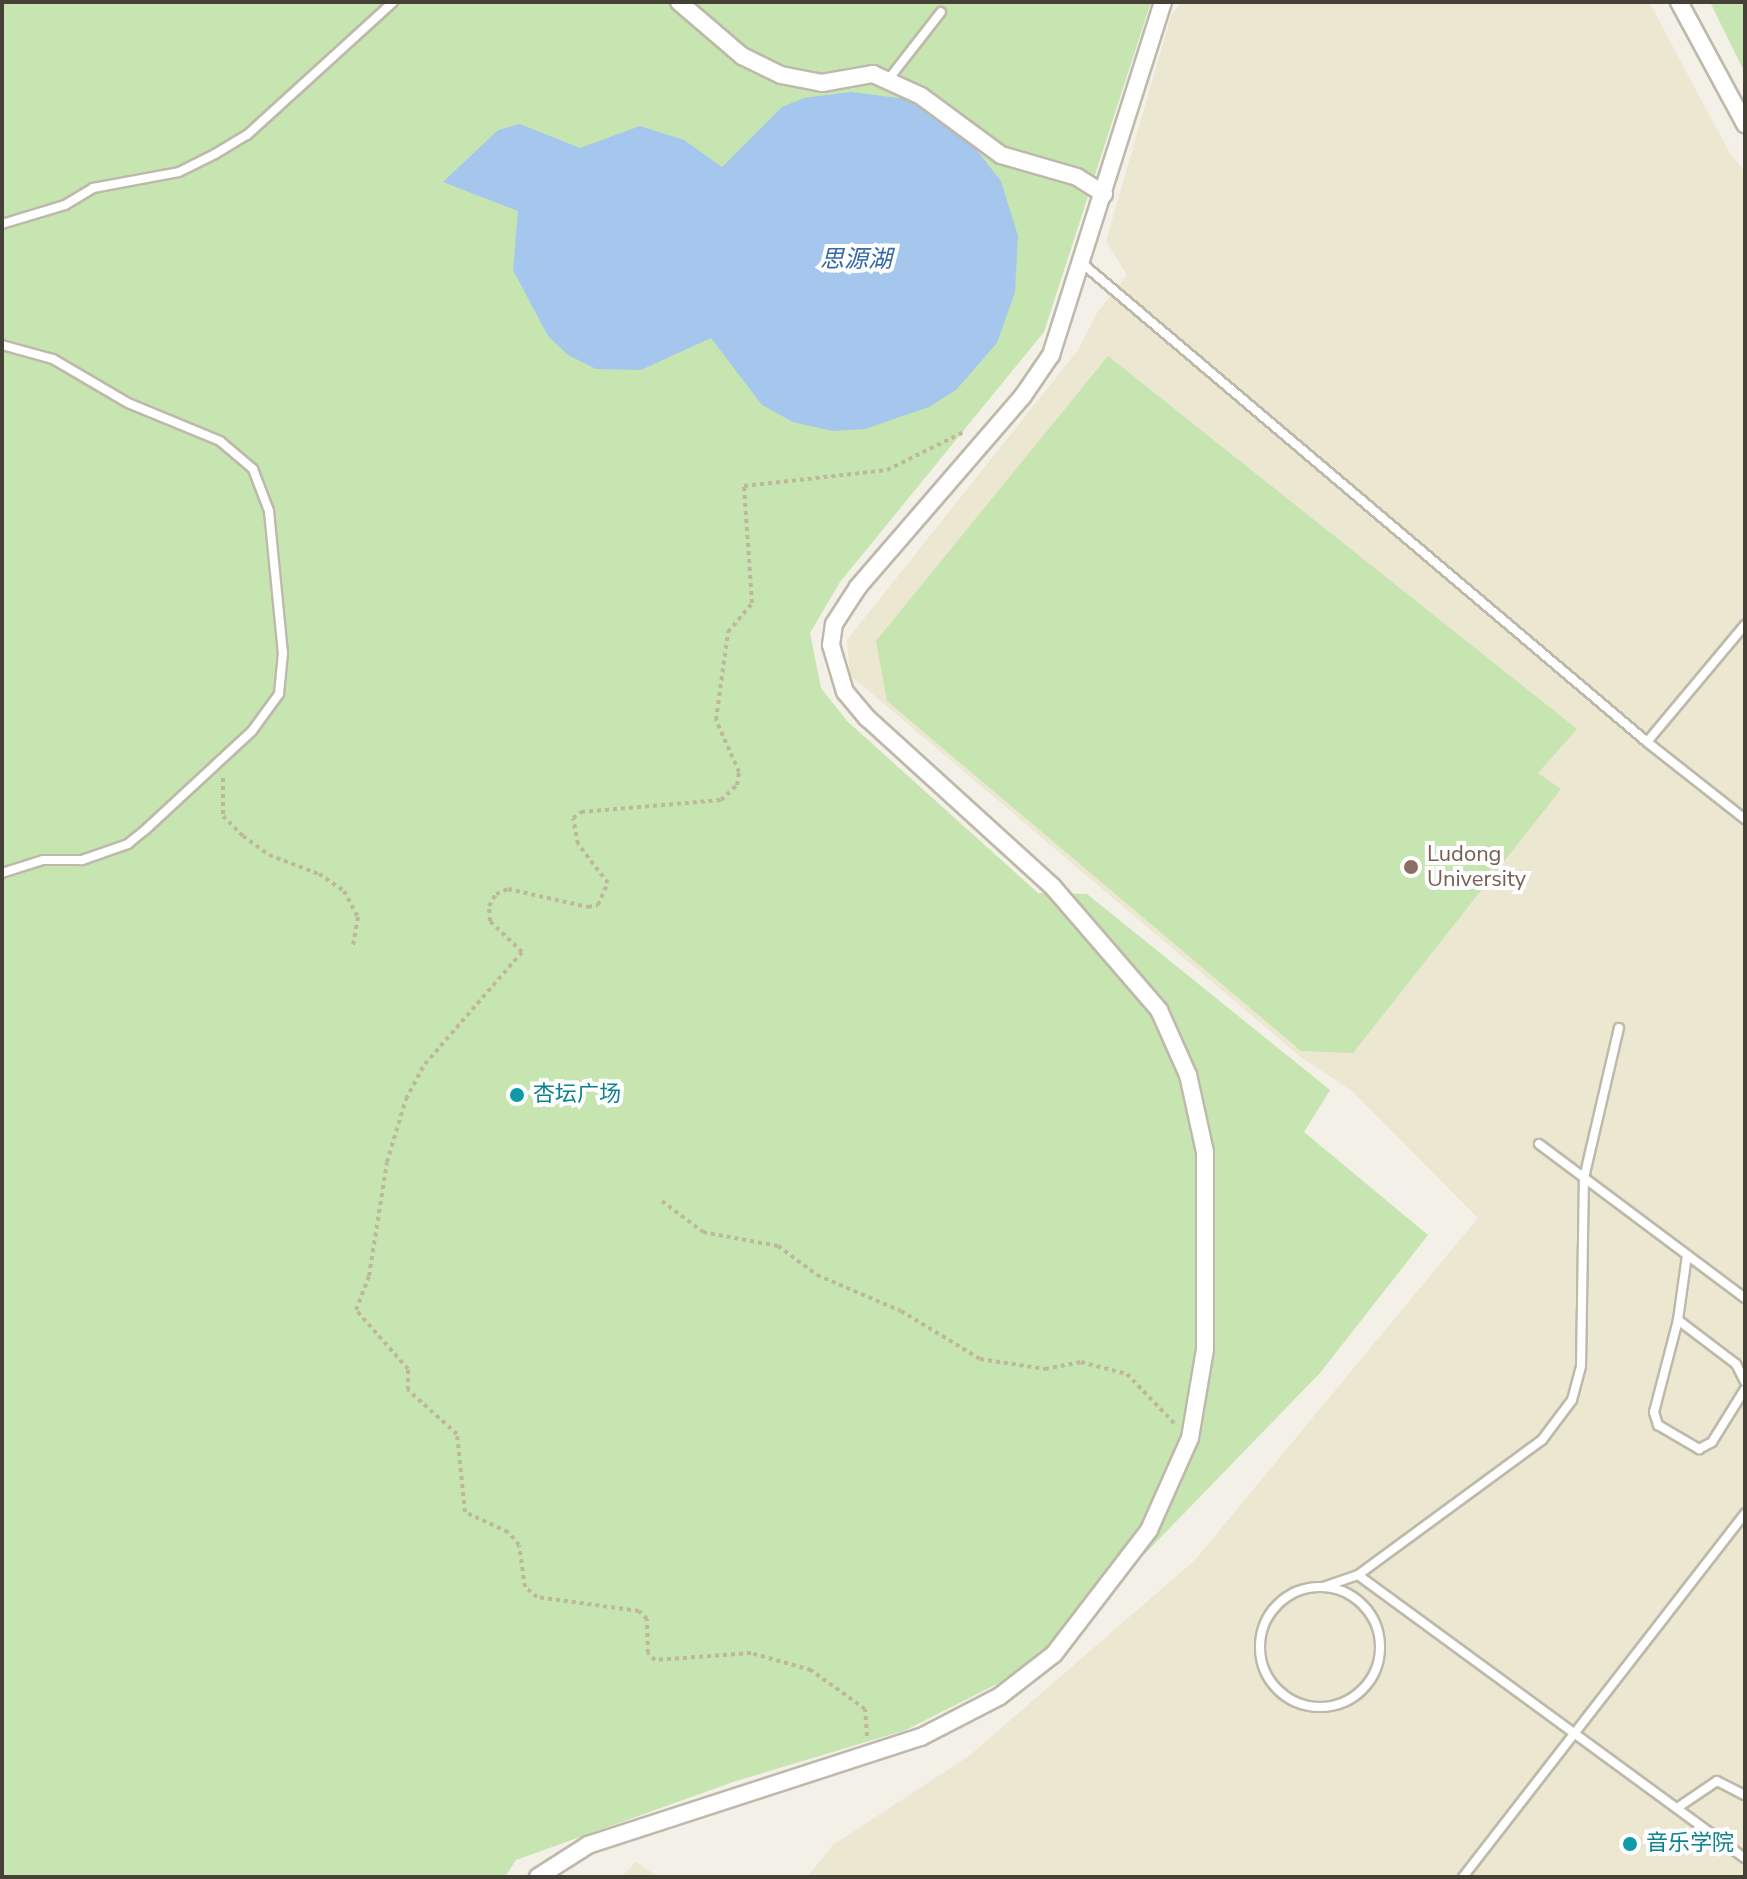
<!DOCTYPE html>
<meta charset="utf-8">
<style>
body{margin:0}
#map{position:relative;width:1747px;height:1879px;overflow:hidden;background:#f2f0e7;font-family:"Nunito Sans","Noto Sans SC",sans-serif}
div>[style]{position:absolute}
.education>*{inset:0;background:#ebe7d1}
.green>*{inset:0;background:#c7e5b1}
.water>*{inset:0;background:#a5c6ed}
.path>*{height:4px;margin-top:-2px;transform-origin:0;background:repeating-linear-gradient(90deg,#bfb79b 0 4px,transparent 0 8px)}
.roads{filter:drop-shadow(2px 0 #beb9aa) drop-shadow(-2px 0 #beb9aa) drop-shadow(0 2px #beb9aa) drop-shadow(0 -2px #beb9aa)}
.service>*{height:8px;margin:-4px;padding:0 4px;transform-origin:4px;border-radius:4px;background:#fff}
.service>.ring{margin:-4px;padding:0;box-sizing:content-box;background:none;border:8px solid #fff;border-radius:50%}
.minor>*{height:16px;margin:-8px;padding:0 8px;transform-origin:8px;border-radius:8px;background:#fff}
.dots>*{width:22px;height:22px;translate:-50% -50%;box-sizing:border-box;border:4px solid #fff;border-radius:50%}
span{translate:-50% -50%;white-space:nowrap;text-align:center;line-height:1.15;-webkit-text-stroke:8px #fff;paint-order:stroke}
.education-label{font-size:22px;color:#785e54}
.left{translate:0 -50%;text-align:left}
.culture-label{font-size:22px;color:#0d838f}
.water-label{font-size:24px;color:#3469ac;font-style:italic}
.frame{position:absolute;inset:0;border:4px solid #454136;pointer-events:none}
</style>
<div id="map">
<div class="education">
<div style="clip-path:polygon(1182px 2px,1649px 2px,1729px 152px,1745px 172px,1745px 1877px,807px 1877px,833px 1845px,969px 1756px,1195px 1560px,1478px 1218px,1352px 1091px,1302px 1058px,850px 675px,847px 640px,1078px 350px,1097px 313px,1127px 275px,1106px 241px,1171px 16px)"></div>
<div style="clip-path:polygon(636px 1862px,658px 1877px,621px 1877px)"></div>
</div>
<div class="green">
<div style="clip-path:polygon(2px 2px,1151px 2px,1044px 332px,840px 582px,810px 633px,821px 688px,847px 721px,1038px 893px,1087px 894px,1330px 1090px,1304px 1132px,1428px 1235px,1320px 1373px,1040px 1662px,906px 1730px,733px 1782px,516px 1860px,505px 1877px,2px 1877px)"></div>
<div style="clip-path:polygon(1710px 2px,1745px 2px,1745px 73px)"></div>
<div style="clip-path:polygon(1108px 356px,1577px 729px,1538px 773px,1561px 789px,1353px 1053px,1301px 1051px,887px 701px,876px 641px)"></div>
</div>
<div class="water">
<div style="clip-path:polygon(851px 92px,906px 99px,964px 134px,1001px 181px,1018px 236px,1015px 292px,997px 343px,956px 390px,929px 407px,865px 429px,832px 431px,793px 422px,762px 405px,711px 338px,641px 370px,596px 369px,568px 355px,548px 336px,513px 270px,518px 211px,443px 182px,498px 130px,520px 124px,580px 148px,640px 126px,684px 140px,722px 167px,782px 107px,804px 98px)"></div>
</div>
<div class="path">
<div style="left:223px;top:778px;width:38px;rotate:90deg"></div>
<div style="left:223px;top:816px;width:28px;rotate:45deg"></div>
<div style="left:243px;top:836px;width:32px;rotate:36deg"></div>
<div style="left:269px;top:855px;width:53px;rotate:20.8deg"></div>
<div style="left:319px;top:874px;width:30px;rotate:34deg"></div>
<div style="left:344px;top:891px;width:30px;rotate:62deg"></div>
<div style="left:358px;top:917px;width:29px;rotate:100deg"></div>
<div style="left:662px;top:1201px;width:51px;rotate:37.1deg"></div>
<div style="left:703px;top:1232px;width:76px;rotate:10.6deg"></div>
<div style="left:778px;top:1246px;width:49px;rotate:36.6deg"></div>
<div style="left:817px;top:1275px;width:91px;rotate:23.2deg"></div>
<div style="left:901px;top:1311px;width:92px;rotate:31.3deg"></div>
<div style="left:980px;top:1359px;width:66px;rotate:8.7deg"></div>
<div style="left:1045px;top:1369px;width:37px;rotate:-11deg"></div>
<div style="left:1081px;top:1362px;width:48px;rotate:14.6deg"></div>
<div style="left:1127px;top:1374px;width:68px;rotate:46.2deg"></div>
<div style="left:867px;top:1736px;width:27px;rotate:-94deg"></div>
<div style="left:865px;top:1709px;width:67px;rotate:-144.2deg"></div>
<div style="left:811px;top:1670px;width:62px;rotate:-164.2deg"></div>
<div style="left:751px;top:1653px;width:96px;rotate:175.8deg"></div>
<div style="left:655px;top:1660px;width:10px;rotate:-135deg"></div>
<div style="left:648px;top:1653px;width:34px;rotate:-92deg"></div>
<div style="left:647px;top:1619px;width:11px;rotate:-135deg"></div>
<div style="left:639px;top:1611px;width:103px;rotate:-172.2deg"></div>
<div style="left:537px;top:1597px;width:16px;rotate:-140deg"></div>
<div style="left:525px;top:1587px;width:42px;rotate:-98.1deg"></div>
<div style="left:519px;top:1545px;width:17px;rotate:-130deg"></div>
<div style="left:508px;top:1532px;width:47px;rotate:-155.1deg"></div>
<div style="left:465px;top:1512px;width:78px;rotate:-95.9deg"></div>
<div style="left:457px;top:1434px;width:66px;rotate:-138.1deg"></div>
<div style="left:408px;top:1390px;width:21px;rotate:-90deg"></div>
<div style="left:408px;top:1369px;width:79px;rotate:-131.4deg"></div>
<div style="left:356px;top:1310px;width:36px;rotate:-69deg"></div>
<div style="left:369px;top:1276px;width:115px;rotate:-81deg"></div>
<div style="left:387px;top:1162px;width:66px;rotate:-73.2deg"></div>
<div style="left:406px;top:1099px;width:40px;rotate:-62deg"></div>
<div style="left:425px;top:1064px;width:148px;rotate:-49.1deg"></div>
<div style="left:522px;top:952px;width:45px;rotate:-135.9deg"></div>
<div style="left:490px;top:921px;width:15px;rotate:-94deg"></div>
<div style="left:489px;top:906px;width:14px;rotate:-60deg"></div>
<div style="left:496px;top:894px;width:13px;rotate:-23deg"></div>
<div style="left:508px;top:889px;width:82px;rotate:12.7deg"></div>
<div style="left:588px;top:907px;width:10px;rotate:-11deg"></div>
<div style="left:598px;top:905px;width:24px;rotate:-66deg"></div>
<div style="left:608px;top:883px;width:49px;rotate:-127.6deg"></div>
<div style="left:578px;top:844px;width:26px;rotate:-101deg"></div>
<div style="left:573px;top:818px;width:10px;rotate:-37deg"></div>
<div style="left:581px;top:812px;width:141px;rotate:-4.9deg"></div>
<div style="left:721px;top:800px;width:22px;rotate:-43deg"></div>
<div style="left:737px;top:785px;width:13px;rotate:-81deg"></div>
<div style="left:739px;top:772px;width:57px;rotate:-113.9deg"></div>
<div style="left:716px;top:720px;width:89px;rotate:-82.2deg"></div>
<div style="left:728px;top:632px;width:38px;rotate:-50deg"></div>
<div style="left:752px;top:603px;width:117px;rotate:-93.9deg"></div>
<div style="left:744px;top:486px;width:144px;rotate:-6.4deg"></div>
<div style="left:887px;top:470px;width:88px;rotate:-26.3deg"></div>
</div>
<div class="roads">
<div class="service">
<div style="left:888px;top:80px;width:86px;rotate:-52.1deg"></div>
<div style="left:2px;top:224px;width:66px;rotate:-16.8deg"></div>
<div style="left:65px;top:205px;width:33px;rotate:-31deg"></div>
<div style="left:93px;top:188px;width:87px;rotate:-10.5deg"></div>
<div style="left:179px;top:172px;width:40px;rotate:-26.6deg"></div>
<div style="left:215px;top:154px;width:37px;rotate:-31deg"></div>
<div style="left:247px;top:135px;width:197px;rotate:-42.3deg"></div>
<div style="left:1083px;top:264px;width:739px;rotate:40.28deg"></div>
<div style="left:1647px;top:742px;width:125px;rotate:38.2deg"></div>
<div style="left:2px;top:345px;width:53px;rotate:15.4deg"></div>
<div style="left:53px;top:359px;width:87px;rotate:30.4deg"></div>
<div style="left:128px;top:403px;width:100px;rotate:22.4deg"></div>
<div style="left:220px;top:441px;width:43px;rotate:40.3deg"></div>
<div style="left:253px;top:469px;width:45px;rotate:69.1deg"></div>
<div style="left:269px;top:511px;width:143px;rotate:84.4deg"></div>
<div style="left:283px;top:653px;width:41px;rotate:95.6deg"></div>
<div style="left:279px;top:694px;width:46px;rotate:126.1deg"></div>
<div style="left:252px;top:731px;width:146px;rotate:137.2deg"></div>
<div style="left:145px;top:830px;width:22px;rotate:141deg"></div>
<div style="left:128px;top:844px;width:49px;rotate:160.8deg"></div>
<div style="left:82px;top:860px;width:39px;rotate:180deg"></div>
<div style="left:43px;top:860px;width:43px;rotate:162.4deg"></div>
<div style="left:1647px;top:742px;width:153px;rotate:-50.1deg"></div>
<div style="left:1539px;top:1144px;width:257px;rotate:36.8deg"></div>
<div style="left:1687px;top:1255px;width:66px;rotate:97.9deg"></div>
<div style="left:1678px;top:1320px;width:95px;rotate:104.6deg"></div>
<div style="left:1654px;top:1412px;width:14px;rotate:73deg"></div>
<div style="left:1658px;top:1425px;width:48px;rotate:30.3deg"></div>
<div style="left:1699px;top:1449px;width:15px;rotate:-28deg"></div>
<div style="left:1712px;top:1442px;width:62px;rotate:-58.1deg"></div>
<div style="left:1678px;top:1320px;width:73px;rotate:37.2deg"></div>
<div style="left:1736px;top:1364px;width:20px;rotate:63deg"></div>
<div style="left:1358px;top:1575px;width:479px;rotate:36.2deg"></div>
<div style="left:1323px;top:1587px;width:37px;rotate:-19deg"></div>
<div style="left:1358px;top:1575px;width:228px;rotate:-36.3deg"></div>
<div style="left:1542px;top:1440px;width:50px;rotate:-53.1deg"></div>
<div style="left:1572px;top:1400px;width:35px;rotate:-75deg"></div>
<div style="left:1581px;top:1366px;width:188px;rotate:-89.1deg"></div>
<div style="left:1584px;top:1178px;width:154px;rotate:-76.9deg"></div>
<div class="ring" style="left:1260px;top:1587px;width:112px;height:112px"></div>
<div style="left:1677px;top:1808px;width:48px;rotate:-34deg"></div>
<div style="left:1717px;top:1781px;width:31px;rotate:27deg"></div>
<div style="left:1463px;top:1877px;width:460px;rotate:-52.2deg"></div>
</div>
<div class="minor">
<div style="left:679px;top:2px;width:83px;rotate:40.6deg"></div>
<div style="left:742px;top:56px;width:43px;rotate:26deg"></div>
<div style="left:781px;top:75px;width:42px;rotate:11deg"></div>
<div style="left:822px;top:83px;width:52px;rotate:-10deg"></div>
<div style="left:873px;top:74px;width:53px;rotate:24.6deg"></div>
<div style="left:921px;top:96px;width:99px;rotate:36.4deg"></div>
<div style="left:1001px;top:155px;width:79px;rotate:16.1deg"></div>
<div style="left:1077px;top:177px;width:32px;rotate:32deg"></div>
<div style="left:1679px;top:2px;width:139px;rotate:61.6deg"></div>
<div style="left:538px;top:1877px;width:59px;rotate:-32.6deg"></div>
<div style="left:588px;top:1845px;width:350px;rotate:-18deg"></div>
<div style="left:921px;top:1737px;width:89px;rotate:-27.4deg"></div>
<div style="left:1000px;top:1696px;width:68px;rotate:-37.9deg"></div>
<div style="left:1054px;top:1654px;width:156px;rotate:-52.5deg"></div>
<div style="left:1149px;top:1530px;width:101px;rotate:-66deg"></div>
<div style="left:1190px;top:1438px;width:90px;rotate:-80.4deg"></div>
<div style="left:1205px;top:1349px;width:197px;rotate:-90deg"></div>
<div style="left:1205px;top:1152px;width:79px;rotate:-102.4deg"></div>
<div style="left:1188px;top:1075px;width:71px;rotate:-114deg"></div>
<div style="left:1159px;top:1010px;width:162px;rotate:-130.8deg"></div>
<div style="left:1053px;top:887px;width:251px;rotate:-137.7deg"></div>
<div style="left:867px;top:718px;width:34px;rotate:-130deg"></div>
<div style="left:845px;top:692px;width:49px;rotate:-106.6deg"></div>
<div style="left:831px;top:645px;width:21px;rotate:-82deg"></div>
<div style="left:834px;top:624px;width:44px;rotate:-57deg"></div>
<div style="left:858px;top:587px;width:252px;rotate:-49.2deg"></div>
<div style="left:1023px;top:396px;width:50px;rotate:-55.7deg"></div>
<div style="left:1051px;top:355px;width:370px;rotate:-72.4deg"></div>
</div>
</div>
<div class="dots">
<div style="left:1411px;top:867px;background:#8d6e63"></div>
<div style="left:517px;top:1095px;background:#0f9aa8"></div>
<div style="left:1630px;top:1844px;background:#0f9aa8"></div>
</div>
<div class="education-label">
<span class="left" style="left:1427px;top:867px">Ludong<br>University</span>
</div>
<div class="culture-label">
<span class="left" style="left:533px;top:1095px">杏坛广场</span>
<span class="left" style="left:1646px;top:1844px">音乐学院</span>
</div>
<div class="water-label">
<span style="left:856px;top:260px">思源湖</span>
</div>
<div class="frame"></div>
</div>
